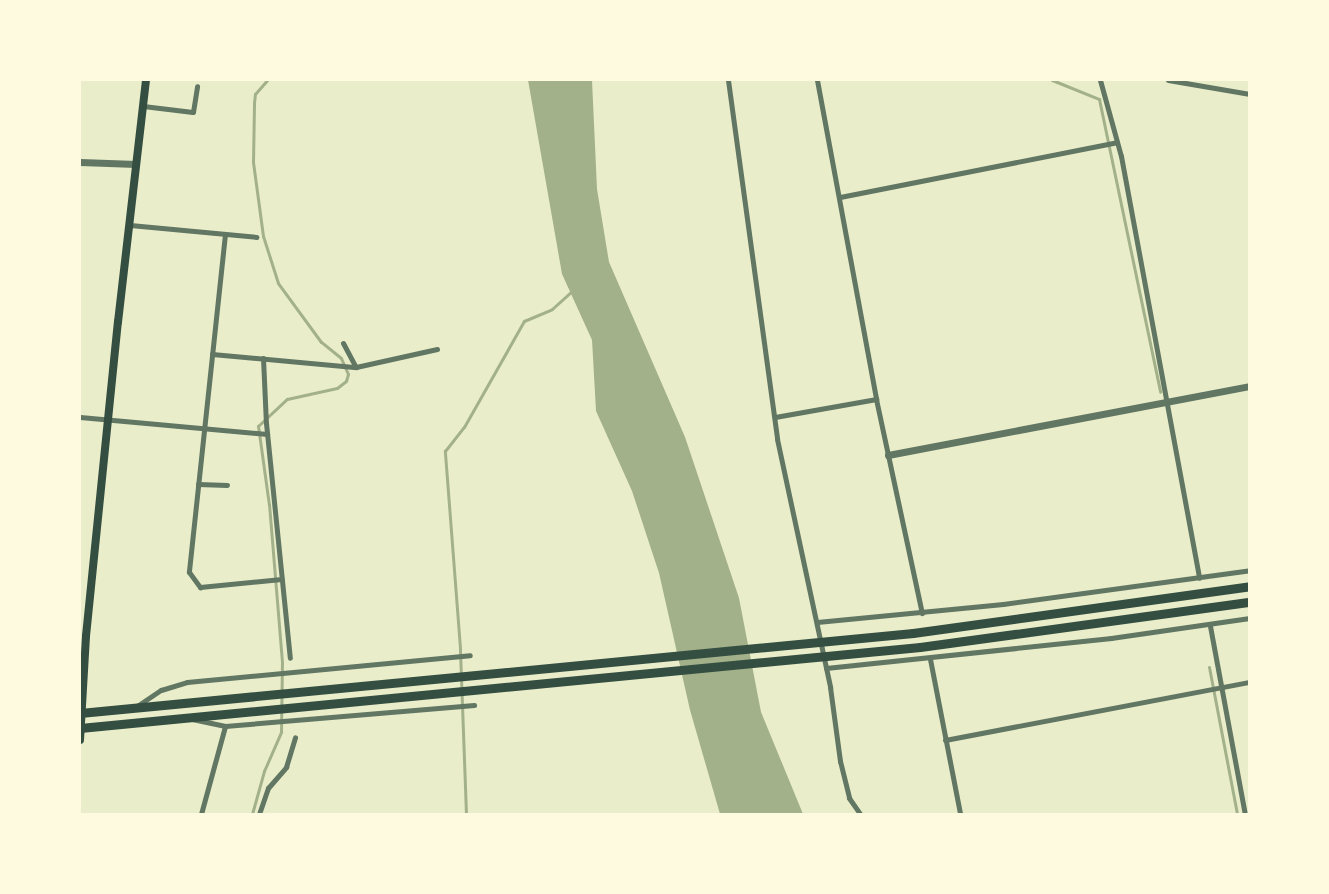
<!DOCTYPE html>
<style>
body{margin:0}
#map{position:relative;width:1329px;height:894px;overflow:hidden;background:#e9edc9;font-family:"Varela Round",sans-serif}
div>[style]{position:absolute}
.water>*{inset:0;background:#a3b18a}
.stream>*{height:3px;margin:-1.5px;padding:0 1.5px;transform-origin:1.5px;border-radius:1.5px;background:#a3b18a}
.minor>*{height:5px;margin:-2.5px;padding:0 2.5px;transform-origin:2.5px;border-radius:2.5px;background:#617663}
.tertiary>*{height:7px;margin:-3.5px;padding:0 3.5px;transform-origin:3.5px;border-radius:3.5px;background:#617663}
.primary>*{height:8px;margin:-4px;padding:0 4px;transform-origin:4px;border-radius:4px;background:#344e41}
.trunk>*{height:9px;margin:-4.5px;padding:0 4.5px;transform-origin:4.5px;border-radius:4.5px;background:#344e41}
span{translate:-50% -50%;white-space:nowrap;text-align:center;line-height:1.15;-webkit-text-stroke:5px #fefae0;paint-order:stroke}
.frame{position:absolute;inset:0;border:81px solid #fefae0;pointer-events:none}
</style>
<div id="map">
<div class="water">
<div style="clip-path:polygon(528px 80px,592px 80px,597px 189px,609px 262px,685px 437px,739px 598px,761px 712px,803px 814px,720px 814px,690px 710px,659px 573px,632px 491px,596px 411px,592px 340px,562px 274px)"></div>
</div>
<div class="stream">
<div style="left:1052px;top:80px;width:51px;rotate:22deg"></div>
<div style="left:1099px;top:99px;width:299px;rotate:78.2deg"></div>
<div style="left:1209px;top:667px;width:150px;rotate:79.2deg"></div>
<div style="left:252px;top:814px;width:45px;rotate:-74.4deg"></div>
<div style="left:264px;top:771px;width:43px;rotate:-66.4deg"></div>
<div style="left:281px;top:732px;width:70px;rotate:-89.2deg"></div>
<div style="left:282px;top:662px;width:158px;rotate:-94.7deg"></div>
<div style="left:269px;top:505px;width:80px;rotate:-97.9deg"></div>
<div style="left:258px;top:426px;width:40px;rotate:-43deg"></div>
<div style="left:287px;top:399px;width:51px;rotate:-12.4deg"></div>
<div style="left:337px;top:388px;width:11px;rotate:-38deg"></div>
<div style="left:346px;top:381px;width:7px;rotate:-74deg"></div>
<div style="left:348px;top:374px;width:17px;rotate:-114deg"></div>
<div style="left:341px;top:358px;width:26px;rotate:-141deg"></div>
<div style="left:321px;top:342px;width:73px;rotate:-126.1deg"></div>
<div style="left:278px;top:283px;width:49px;rotate:-107.7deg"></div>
<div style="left:263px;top:236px;width:75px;rotate:-97.7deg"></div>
<div style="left:253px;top:162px;width:59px;rotate:-89deg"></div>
<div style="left:254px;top:103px;width:9px;rotate:-84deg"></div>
<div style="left:255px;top:94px;width:18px;rotate:-49deg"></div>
<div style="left:466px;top:814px;width:166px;rotate:-92.1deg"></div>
<div style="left:460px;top:648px;width:198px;rotate:-94.4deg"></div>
<div style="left:445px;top:451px;width:31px;rotate:-52deg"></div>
<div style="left:464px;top:427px;width:122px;rotate:-60.5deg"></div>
<div style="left:524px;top:321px;width:30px;rotate:-23deg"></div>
<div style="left:552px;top:309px;width:27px;rotate:-42deg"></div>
</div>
<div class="minor">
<div style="left:728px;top:80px;width:362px;rotate:82.2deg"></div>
<div style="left:777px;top:439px;width:254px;rotate:77.9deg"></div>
<div style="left:830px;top:687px;width:75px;rotate:82.3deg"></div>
<div style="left:840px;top:761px;width:38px;rotate:76deg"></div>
<div style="left:849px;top:798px;width:19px;rotate:55deg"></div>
<div style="left:817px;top:80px;width:324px;rotate:79.5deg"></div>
<div style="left:1100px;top:80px;width:79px;rotate:74.6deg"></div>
<div style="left:1121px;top:156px;width:429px;rotate:79.5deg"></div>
<div style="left:1168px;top:80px;width:83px;rotate:9.7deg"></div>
<div style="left:143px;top:106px;width:50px;rotate:6.8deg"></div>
<div style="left:193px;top:112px;width:26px;rotate:-81deg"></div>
<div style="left:840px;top:197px;width:282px;rotate:-11.2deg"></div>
<div style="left:130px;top:225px;width:127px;rotate:5.4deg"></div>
<div style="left:225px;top:234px;width:340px;rotate:96.1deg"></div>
<div style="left:189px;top:572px;width:19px;rotate:54deg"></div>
<div style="left:200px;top:587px;width:82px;rotate:-5.6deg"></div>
<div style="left:343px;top:343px;width:27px;rotate:62deg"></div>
<div style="left:212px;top:354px;width:145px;rotate:5.2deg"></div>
<div style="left:356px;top:367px;width:83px;rotate:-12.5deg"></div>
<div style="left:263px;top:358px;width:65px;rotate:87.4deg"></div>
<div style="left:266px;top:423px;width:236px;rotate:84.2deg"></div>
<div style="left:80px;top:417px;width:188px;rotate:5.2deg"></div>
<div style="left:775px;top:417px;width:103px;rotate:-10.1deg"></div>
<div style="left:876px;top:399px;width:219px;rotate:77.9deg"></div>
<div style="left:198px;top:484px;width:29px;rotate:2deg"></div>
<div style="left:817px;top:622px;width:187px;rotate:-5.5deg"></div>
<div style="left:1003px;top:604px;width:249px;rotate:-7.8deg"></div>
<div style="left:1210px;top:626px;width:191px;rotate:79.5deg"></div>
<div style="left:930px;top:659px;width:158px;rotate:79deg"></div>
<div style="left:826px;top:668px;width:287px;rotate:-6deg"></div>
<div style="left:1111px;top:638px;width:140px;rotate:-8.2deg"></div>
<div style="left:137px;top:706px;width:29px;rotate:-34deg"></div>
<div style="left:161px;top:690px;width:27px;rotate:-17deg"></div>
<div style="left:187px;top:682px;width:284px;rotate:-5.4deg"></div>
<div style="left:192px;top:719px;width:34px;rotate:12deg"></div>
<div style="left:225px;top:726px;width:250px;rotate:-4.8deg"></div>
<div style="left:945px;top:740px;width:310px;rotate:-10.8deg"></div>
<div style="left:201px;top:814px;width:91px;rotate:-74.7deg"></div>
<div style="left:259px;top:814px;width:28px;rotate:-71deg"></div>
<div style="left:268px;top:788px;width:28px;rotate:-49deg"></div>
<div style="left:286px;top:767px;width:31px;rotate:-73deg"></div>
</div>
<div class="tertiary">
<div style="left:80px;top:162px;width:56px;rotate:2deg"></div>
<div style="left:888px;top:455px;width:369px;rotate:-10.8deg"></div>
</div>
<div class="primary">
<div style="left:80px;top:740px;width:104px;rotate:-86.7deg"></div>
<div style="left:86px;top:636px;width:316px;rotate:-84.2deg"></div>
<div style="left:118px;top:322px;width:244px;rotate:-83.4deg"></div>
</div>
<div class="trunk">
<div style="left:80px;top:713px;width:837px;rotate:-5.49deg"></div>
<div style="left:913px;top:633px;width:340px;rotate:-7.9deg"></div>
<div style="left:80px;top:728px;width:844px;rotate:-5.51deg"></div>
<div style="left:920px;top:647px;width:333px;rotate:-7.8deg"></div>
</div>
<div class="frame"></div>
</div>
